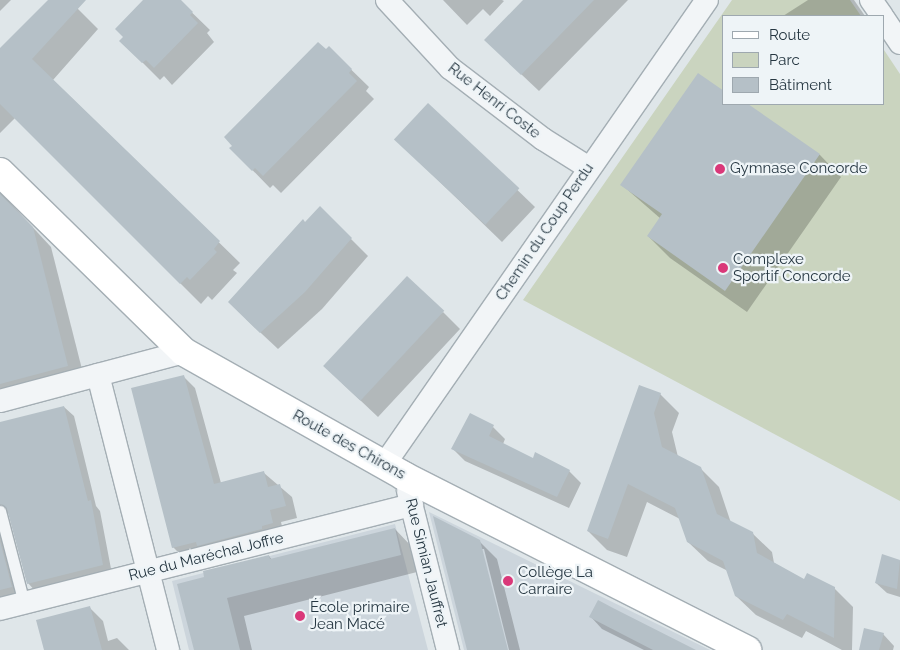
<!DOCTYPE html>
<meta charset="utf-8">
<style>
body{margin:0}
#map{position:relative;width:900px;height:650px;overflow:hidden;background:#dfe6e9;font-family:Raleway,sans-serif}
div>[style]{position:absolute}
.built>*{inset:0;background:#ccd5dc}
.green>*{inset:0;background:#cad4bf}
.shadow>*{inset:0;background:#0003}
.building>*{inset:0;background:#b5c0c7;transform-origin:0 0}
.roads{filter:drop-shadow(1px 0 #a4aeb4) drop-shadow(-1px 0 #a4aeb4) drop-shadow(0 1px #a4aeb4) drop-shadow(0 -1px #a4aeb4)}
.lane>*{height:11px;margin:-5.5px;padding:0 5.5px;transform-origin:5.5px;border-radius:5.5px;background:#f2f5f7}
.street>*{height:22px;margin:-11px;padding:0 11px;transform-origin:11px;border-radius:11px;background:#f2f5f7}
.secondary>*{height:28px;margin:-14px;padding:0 14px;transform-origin:14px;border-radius:14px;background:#fff}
.dots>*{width:14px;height:14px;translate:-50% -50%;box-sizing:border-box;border:2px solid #eef4f7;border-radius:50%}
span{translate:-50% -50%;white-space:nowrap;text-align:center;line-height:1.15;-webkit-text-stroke:4.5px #eef4f7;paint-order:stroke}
.street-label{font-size:15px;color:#263742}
.poi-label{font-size:15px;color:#263742}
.left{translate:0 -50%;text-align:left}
.legend{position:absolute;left:722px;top:15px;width:162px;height:90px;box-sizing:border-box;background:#eef4f7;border:1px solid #9ea8af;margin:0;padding:6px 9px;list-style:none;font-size:15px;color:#263742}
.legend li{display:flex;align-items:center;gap:10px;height:25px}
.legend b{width:25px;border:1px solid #9ea8af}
</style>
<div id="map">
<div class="built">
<div style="clip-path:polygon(429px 512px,710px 650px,464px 650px)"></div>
<div style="clip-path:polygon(395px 524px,428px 650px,189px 650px,172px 581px)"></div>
</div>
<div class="green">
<div style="clip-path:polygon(732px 0,850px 0,861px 16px,724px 16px,724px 104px,884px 104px,884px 50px,900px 74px,900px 501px,523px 300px)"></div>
</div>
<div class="shadow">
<div style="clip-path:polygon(0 0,11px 0,0 11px)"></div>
<div style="clip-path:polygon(50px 0,69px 0,98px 29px,53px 80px,240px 263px,233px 270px,237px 273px,212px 300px,208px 296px,201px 304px,15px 118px,0 133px,0 50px)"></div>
<div style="clip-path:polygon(145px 0,179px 0,210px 30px,207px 33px,214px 42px,172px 85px,164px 76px,160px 80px,121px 41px)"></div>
<div style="clip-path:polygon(443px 0,502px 0,504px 1px,490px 16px,483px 9px,467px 25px)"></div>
<div style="clip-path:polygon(525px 0,628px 0,539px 91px,503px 57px)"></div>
<div style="clip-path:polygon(808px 0,854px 0,865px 16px,783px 16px)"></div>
<div style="clip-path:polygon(329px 48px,369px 87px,366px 91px,374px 99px,281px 193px,273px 185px,270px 188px,231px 148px)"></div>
<div style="clip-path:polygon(428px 104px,535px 207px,502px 242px,413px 156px)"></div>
<div style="clip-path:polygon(724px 104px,743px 104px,820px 155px,841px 177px,747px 312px,670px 258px,648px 236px,661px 219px,622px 185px)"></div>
<div style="clip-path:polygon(0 192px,51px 247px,86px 385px,0 406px)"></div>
<div style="clip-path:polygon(320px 208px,368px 256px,322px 309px,278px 349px,246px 319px,306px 223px)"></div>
<div style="clip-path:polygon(443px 312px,460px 329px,378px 417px,342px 383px)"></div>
<div style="clip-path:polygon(183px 376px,195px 388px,221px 483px,264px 473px,292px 497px,297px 518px,281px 522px,284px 535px,185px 559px,173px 547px)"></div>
<div style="clip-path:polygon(660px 394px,679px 413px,672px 432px,678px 457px,700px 468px,719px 487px,731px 523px,752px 533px,772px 552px,774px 563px,805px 581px,834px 588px,853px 607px,852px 650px,842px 650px,806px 631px,802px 638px,756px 615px,736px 596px,728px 571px,708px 561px,688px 542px,680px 519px,647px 502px,627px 557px,607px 550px,588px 531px)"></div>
<div style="clip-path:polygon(64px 407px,74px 416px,96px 506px,100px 511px,112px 574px,37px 593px,28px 583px,10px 513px,4px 515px,21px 597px,0 603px,0 423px)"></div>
<div style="clip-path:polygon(493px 427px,505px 439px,503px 444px,533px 459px,569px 471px,581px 483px,569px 508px,465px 461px,453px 449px)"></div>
<div style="clip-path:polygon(395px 529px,412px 547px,417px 572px,244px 616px,252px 650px,195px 650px,206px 577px,269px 556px,272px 560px)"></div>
<div style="clip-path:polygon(479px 541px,497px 559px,520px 650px,509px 650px,484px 549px,481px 549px,507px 650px,468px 650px)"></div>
<div style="clip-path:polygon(883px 556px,900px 561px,900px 597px,887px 593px,876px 583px)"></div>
<div style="clip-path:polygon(90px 608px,103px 621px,108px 641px,117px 638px,129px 650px,45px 650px)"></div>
<div style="clip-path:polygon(591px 617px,693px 650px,644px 650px,602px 629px)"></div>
<div style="clip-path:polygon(883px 634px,894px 646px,893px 650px,860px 650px)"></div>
</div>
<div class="building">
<div style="clip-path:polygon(48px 0,86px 0,32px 59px,220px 241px,214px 249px,217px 252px,190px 280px,187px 277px,180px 284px,0 104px,0 48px)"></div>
<div style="clip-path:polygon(143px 0,181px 0,193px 12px,190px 15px,198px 23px,154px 68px,146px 60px,142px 63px,119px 41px,123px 37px,115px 29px)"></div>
<div style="clip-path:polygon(523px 0,594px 0,521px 75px,484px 40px)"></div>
<div style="clip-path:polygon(318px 42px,326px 49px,329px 46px,352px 69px,349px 73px,357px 81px,263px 176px,255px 168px,252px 171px,229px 148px,232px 146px,224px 137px)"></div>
<div style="clip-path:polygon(698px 73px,724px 91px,724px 104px,748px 104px,820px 154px,725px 291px,647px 236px,662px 214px,620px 185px)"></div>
<div style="left:428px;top:103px;width:125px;height:50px;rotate:43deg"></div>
<div style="clip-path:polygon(0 194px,33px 227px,68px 366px,0 384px)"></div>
<div style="clip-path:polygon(320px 206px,352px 238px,305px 292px,260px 333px,228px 302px,303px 219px,305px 222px)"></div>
<div style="left:407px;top:276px;width:51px;height:123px;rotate:43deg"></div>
<div style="clip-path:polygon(184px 375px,214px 484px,264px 471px,268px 487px,280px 484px,286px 506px,270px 510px,273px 523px,262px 526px,262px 529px,197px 546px,196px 542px,172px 548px,131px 388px)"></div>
<div style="clip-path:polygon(639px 385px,661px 393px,654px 413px,662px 447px,701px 467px,717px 514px,753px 532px,757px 553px,804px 579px,807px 573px,835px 587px,834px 638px,787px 614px,783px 620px,735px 596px,723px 561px,687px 542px,675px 508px,628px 484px,608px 539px,587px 531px)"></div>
<div style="clip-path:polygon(64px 406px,88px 501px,91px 500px,103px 565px,27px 584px,7px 509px,0 504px,0 422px)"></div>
<div style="clip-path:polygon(470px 413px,494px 425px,489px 436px,533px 458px,535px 452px,570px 470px,557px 497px,451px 449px)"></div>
<div style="clip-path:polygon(433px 516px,480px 540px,508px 650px,467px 650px)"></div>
<div style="clip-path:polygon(395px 528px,401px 555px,227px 598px,240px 650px,194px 650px,177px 584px,204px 577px,203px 571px,269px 555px,270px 559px)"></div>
<div style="clip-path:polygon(0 541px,12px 587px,0 590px)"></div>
<div style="clip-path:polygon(882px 554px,900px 560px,897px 589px,875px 583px)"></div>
<div style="clip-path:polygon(598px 600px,613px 608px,696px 650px,653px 650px,589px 617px)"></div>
<div style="clip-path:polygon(90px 606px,102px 650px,44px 650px,36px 620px)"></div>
<div style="clip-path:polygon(864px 628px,884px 633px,879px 650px,859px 650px)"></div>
</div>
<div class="roads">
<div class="lane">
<div style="left:0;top:511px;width:95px;rotate:75.4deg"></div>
</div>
<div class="street">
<div style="left:387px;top:0;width:93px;rotate:47.2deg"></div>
<div style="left:450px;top:68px;width:117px;rotate:37.4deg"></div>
<div style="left:543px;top:139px;width:54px;rotate:32.2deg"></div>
<div style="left:871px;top:0;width:19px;rotate:55deg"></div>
<div style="left:884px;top:19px;width:29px;rotate:56deg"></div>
<div style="left:98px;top:375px;width:284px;rotate:75.7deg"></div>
<div style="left:0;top:401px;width:190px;rotate:-14.9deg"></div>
<div style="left:384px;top:465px;width:566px;rotate:-55.22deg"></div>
<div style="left:408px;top:491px;width:164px;rotate:75.9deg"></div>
<div style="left:0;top:609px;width:425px;rotate:-14.2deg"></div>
</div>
<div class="secondary">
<div style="left:0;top:172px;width:257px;rotate:44.4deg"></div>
<div style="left:184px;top:352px;width:253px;rotate:29.4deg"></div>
<div style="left:404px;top:476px;width:385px;rotate:26.9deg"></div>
</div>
</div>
<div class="dots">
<div style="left:720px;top:169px;background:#da3879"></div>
<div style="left:723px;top:268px;background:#da3879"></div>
<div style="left:508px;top:581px;background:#da3879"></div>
<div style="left:300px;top:616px;background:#da3879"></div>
</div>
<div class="street-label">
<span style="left:494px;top:101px;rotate:38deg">Rue Henri Coste</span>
<span style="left:545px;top:232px;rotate:-56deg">Chemin du Coup Perdu</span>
<span style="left:349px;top:445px;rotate:29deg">Route des Chirons</span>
<span style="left:206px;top:557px;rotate:-14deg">Rue du Maréchal Joffre</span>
<span style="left:426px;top:563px;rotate:76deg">Rue Simian Jauffret</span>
</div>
<div class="poi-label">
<span class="left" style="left:730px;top:169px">Gymnase Concorde</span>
<span class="left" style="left:733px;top:268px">Complexe<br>Sportif Concorde</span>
<span class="left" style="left:518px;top:581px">Collège La<br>Carraire</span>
<span class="left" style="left:310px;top:616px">École primaire<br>Jean Macé</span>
</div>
<ul class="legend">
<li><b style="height:6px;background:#fff"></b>Route</li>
<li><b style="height:14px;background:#cad4bf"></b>Parc</li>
<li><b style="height:14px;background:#b5c0c7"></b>Bâtiment</li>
</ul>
</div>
